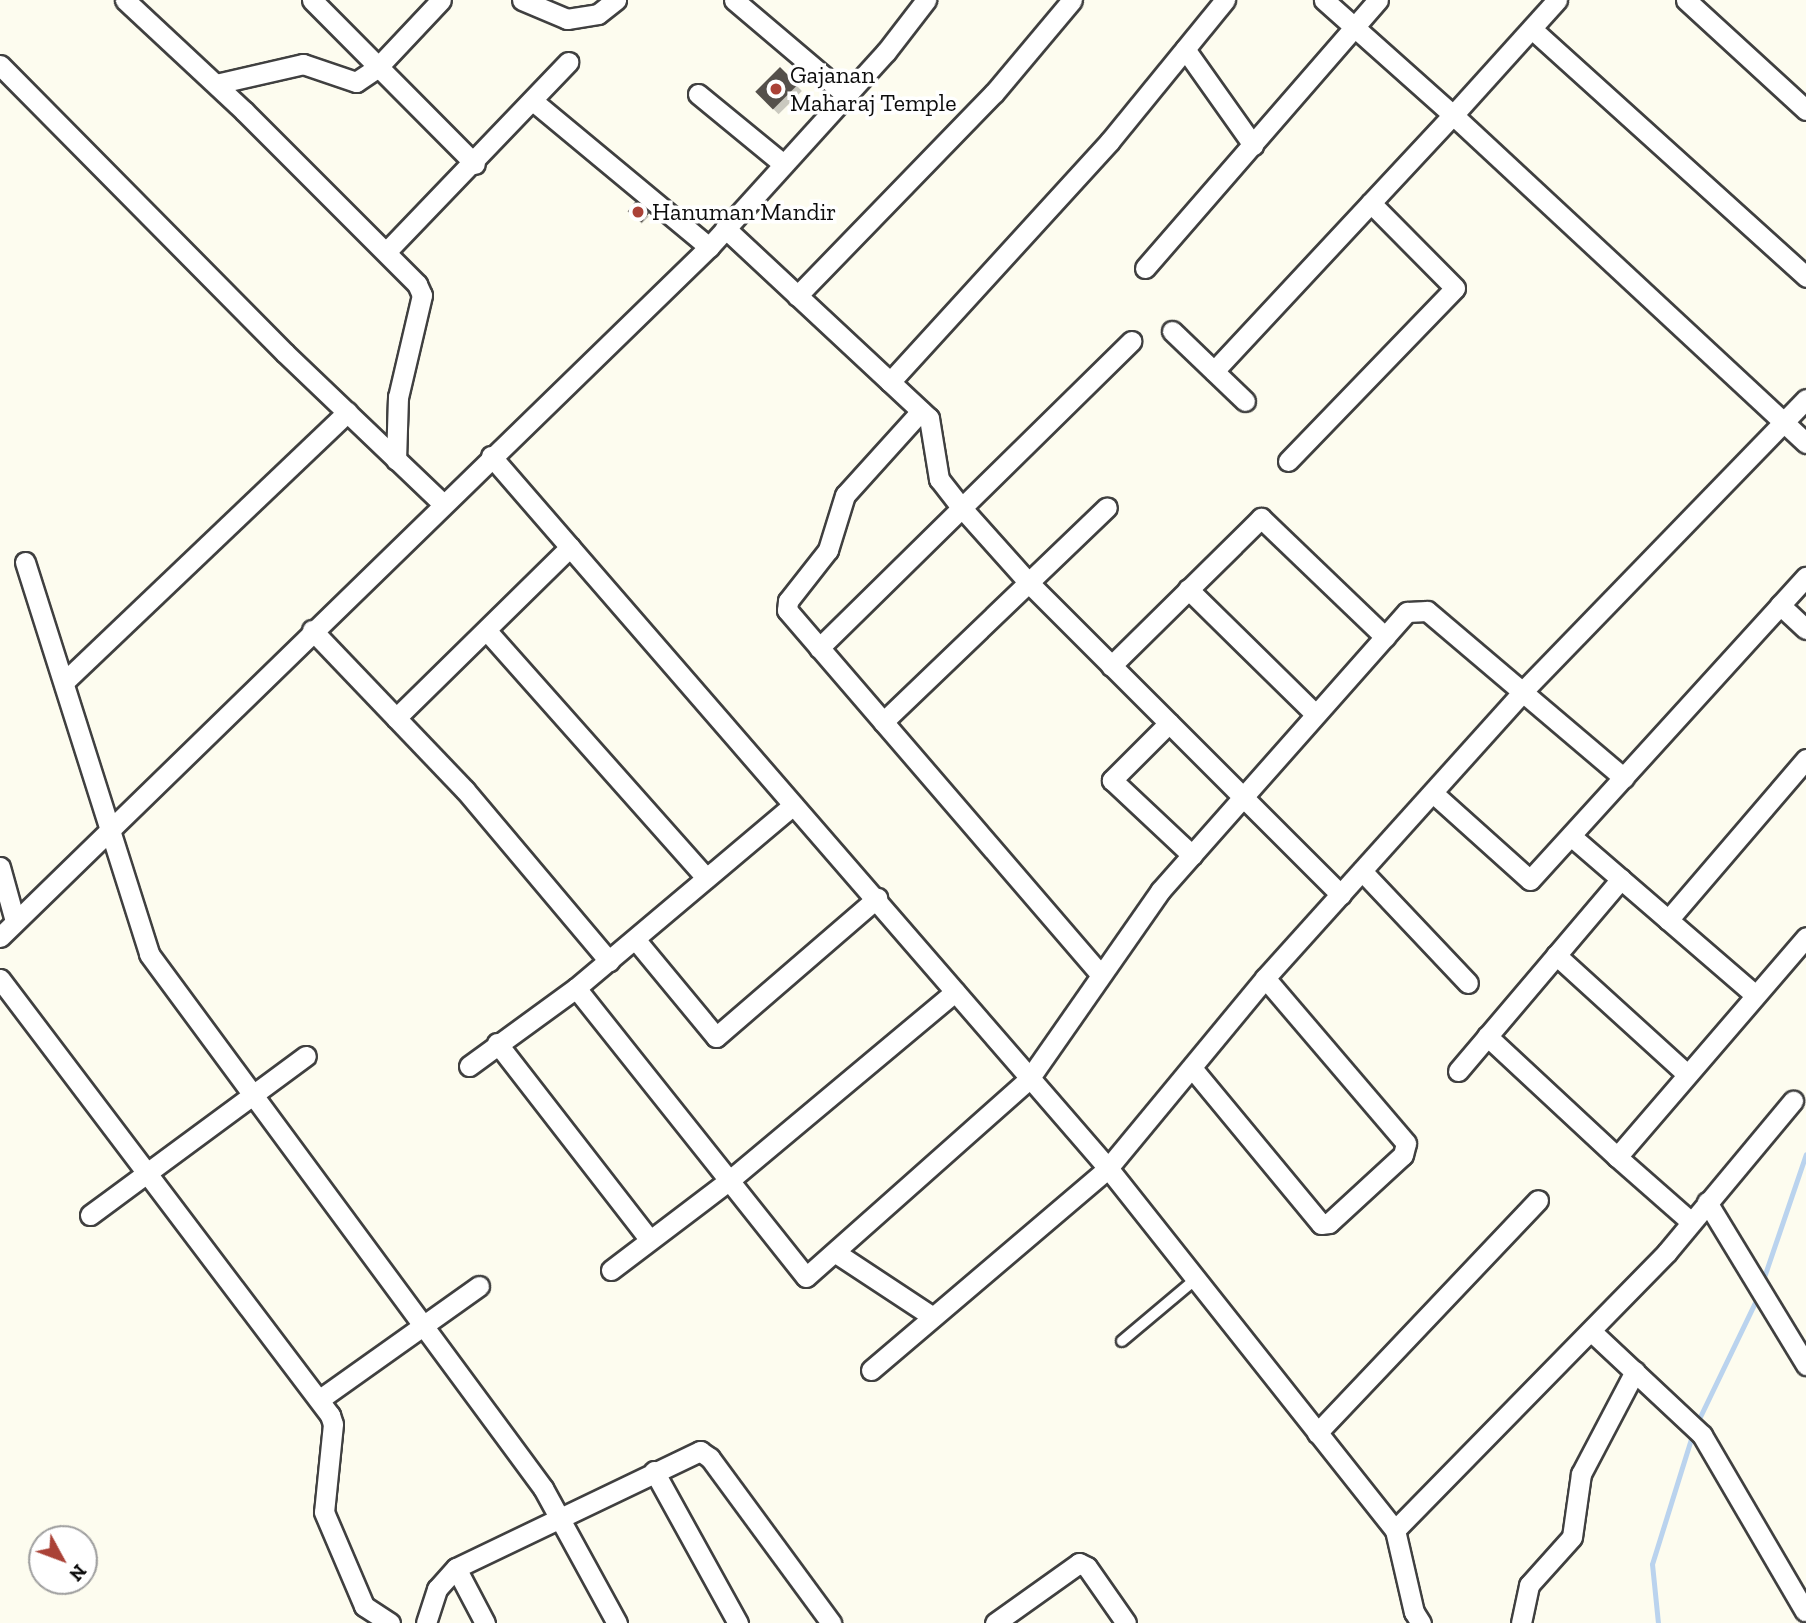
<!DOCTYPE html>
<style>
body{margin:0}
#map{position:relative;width:1806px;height:1623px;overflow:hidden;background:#fdfcef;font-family:"Zilla Slab",serif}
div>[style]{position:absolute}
.shadow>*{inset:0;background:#0003;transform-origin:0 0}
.stream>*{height:5px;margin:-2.5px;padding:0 2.5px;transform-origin:2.5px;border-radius:2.5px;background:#bad3ee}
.building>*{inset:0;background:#54504b;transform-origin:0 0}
.roads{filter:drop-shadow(2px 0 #404040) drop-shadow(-2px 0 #404040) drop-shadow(0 2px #404040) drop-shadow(0 -2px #404040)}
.service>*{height:10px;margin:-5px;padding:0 5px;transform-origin:5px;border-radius:5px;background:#fff}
.minor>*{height:19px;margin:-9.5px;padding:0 9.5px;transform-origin:9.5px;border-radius:9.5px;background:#fff}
.dots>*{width:19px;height:19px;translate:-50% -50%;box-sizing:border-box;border:4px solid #fff;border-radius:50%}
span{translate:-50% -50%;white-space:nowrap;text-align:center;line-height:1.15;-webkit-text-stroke:7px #fff;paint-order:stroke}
.poi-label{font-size:24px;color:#0d0d0d}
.left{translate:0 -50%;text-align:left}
.north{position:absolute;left:28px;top:1525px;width:70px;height:70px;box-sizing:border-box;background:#fff;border:2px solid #9e9e9e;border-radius:50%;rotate:131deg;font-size:19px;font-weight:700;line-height:28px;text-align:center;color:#0d0d0d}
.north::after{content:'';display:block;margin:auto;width:24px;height:32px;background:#aa4237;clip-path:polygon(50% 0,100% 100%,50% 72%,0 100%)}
</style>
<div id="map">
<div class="shadow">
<div style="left:780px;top:69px;width:31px;height:33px;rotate:45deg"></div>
<div style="left:636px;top:204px;width:18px;height:10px;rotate:45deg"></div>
</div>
<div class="stream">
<div style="left:1762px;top:1283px;width:136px;rotate:-71.2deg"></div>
<div style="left:1697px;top:1423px;width:141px;rotate:-64.3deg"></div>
<div style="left:1658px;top:1623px;width:59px;rotate:-95.8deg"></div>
<div style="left:1652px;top:1564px;width:138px;rotate:-72.7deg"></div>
</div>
<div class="building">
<div style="left:780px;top:67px;width:25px;height:35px;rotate:45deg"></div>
<div style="left:635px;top:202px;width:18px;height:12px;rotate:38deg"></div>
</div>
<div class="roads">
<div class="service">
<div style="left:1122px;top:1341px;width:97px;rotate:-40deg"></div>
</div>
<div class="minor">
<div style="left:125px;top:0;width:163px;rotate:43deg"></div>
<div style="left:244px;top:111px;width:245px;rotate:45deg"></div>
<div style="left:417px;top:284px;width:12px;rotate:66deg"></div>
<div style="left:422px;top:295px;width:105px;rotate:103.2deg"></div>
<div style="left:398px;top:397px;width:63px;rotate:91.8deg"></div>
<div style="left:312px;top:0;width:231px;rotate:45.2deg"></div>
<div style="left:522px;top:0;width:49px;rotate:22.9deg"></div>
<div style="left:567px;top:19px;width:31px;rotate:-9deg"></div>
<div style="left:598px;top:14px;width:23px;rotate:-38deg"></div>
<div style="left:734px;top:0;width:147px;rotate:40.3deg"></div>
<div style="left:1557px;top:0;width:155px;rotate:132.1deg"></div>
<div style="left:1453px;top:115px;width:482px;rotate:42.9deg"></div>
<div style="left:1686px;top:0;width:163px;rotate:42.5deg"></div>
<div style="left:1532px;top:29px;width:370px;rotate:42.1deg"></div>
<div style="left:1185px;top:49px;width:118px;rotate:54.7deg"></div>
<div style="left:0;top:65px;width:405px;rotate:45.3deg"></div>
<div style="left:285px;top:353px;width:217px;rotate:43.7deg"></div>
<div style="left:216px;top:84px;width:89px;rotate:-12.9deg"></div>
<div style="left:303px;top:64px;width:56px;rotate:18.8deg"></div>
<div style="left:356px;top:82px;width:25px;rotate:-34deg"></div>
<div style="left:377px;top:68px;width:93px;rotate:-46.7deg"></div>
<div style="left:698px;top:94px;width:109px;rotate:39.4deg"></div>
<div style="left:533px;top:101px;width:229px;rotate:39.7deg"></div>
<div style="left:725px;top:228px;width:279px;rotate:43deg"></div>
<div style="left:929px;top:418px;width:62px;rotate:80.7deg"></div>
<div style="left:939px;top:479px;width:36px;rotate:52deg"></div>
<div style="left:961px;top:507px;width:102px;rotate:48.2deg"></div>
<div style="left:1029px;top:583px;width:441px;rotate:45deg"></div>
<div style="left:387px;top:251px;width:262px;rotate:-46.2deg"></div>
<div style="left:1145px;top:268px;width:355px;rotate:-49deg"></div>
<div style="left:797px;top:296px;width:283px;rotate:-45.9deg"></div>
<div style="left:994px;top:93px;width:121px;rotate:-50deg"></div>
<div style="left:1172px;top:331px;width:101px;rotate:43.8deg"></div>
<div style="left:1214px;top:371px;width:350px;rotate:-47deg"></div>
<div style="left:1453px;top:115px;width:173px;rotate:-138.3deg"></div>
<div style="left:890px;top:382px;width:326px;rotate:-47.6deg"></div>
<div style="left:1110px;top:141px;width:182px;rotate:-50.8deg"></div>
<div style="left:921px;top:411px;width:113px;rotate:132.1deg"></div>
<div style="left:845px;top:495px;width:58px;rotate:107.2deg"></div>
<div style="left:828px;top:550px;width:65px;rotate:128.1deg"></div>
<div style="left:788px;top:601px;width:9px;rotate:96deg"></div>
<div style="left:787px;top:610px;width:479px;rotate:49.3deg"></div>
<div style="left:491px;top:456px;width:942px;rotate:49.09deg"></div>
<div style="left:1108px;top:1168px;width:462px;rotate:51.6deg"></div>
<div style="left:1395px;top:1530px;width:84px;rotate:77deg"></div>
<div style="left:1414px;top:1612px;width:13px;rotate:58deg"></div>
<div style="left:1288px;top:461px;width:240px;rotate:-46deg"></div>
<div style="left:1455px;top:288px;width:120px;rotate:-134.7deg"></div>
<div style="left:25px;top:562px;width:411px;rotate:72.4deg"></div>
<div style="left:149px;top:954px;width:664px;rotate:53.58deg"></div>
<div style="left:543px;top:1488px;width:154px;rotate:61.3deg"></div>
<div style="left:1188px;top:589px;width:178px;rotate:44.5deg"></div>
<div style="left:1780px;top:605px;width:35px;rotate:43deg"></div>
<div style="left:312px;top:630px;width:221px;rotate:46.3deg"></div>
<div style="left:465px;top:790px;width:224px;rotate:49.9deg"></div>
<div style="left:487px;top:631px;width:330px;rotate:48.4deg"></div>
<div style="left:819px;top:648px;width:438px;rotate:-44.5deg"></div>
<div style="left:1111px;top:666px;width:211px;rotate:-44.6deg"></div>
<div style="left:1261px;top:518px;width:172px;rotate:43.8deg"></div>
<div style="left:65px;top:681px;width:390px;rotate:-43.6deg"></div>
<div style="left:396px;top:718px;width:244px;rotate:-44.5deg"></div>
<div style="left:883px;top:722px;width:310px;rotate:-43.8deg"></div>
<div style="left:1169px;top:723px;width:81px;rotate:135deg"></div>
<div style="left:1112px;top:780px;width:110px;rotate:43.2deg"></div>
<div style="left:1433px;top:793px;width:130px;rotate:41.9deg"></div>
<div style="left:1530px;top:880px;width:410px;rotate:-47.7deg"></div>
<div style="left:1571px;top:836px;width:243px;rotate:40.8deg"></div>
<div style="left:0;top:867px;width:56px;rotate:74.5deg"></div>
<div style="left:1362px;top:871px;width:154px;rotate:46.6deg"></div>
<div style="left:1668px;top:920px;width:212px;rotate:-49.4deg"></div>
<div style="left:0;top:937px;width:989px;rotate:-44.22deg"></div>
<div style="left:709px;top:247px;width:263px;rotate:-47.8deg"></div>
<div style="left:886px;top:52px;width:66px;rotate:-52.4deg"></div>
<div style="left:635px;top:939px;width:127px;rotate:50.4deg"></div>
<div style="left:716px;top:1037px;width:213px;rotate:-40.8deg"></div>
<div style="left:1556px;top:955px;width:177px;rotate:42.3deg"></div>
<div style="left:0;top:979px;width:547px;rotate:52.88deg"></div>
<div style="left:330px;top:1415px;width:9px;rotate:72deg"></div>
<div style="left:333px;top:1424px;width:88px;rotate:95.8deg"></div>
<div style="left:324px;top:1512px;width:102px;rotate:66.9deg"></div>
<div style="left:364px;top:1606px;width:31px;rotate:33deg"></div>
<div style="left:576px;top:988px;width:369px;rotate:51.5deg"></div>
<div style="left:806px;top:1277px;width:298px;rotate:-41.6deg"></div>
<div style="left:1029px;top:1079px;width:229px;rotate:-55.1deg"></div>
<div style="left:1160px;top:891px;width:373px;rotate:-48.5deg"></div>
<div style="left:1407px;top:612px;width:20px;rotate:-3deg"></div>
<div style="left:1427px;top:611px;width:258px;rotate:40.3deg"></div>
<div style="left:1487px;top:1036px;width:178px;rotate:42.9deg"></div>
<div style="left:1617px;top:1157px;width:290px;rotate:-49.3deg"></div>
<div style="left:497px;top:1043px;width:249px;rotate:52.2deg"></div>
<div style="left:469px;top:1066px;width:132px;rotate:-36.1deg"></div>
<div style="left:576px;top:988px;width:284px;rotate:-40.1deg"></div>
<div style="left:1192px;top:1068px;width:202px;rotate:50.4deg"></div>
<div style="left:1321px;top:1224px;width:8px;rotate:-7deg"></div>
<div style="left:1329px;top:1223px;width:100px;rotate:-42.6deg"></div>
<div style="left:1403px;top:1155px;width:12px;rotate:-76deg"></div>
<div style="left:1406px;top:1143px;width:217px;rotate:-130.5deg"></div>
<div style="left:1458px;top:1071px;width:252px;rotate:-49.7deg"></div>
<div style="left:1617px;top:1157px;width:98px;rotate:41.3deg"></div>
<div style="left:1707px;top:1202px;width:191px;rotate:58.7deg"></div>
<div style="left:90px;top:1215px;width:268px;rotate:-36.4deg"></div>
<div style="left:836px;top:1253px;width:116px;rotate:33.4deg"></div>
<div style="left:611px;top:1270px;width:151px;rotate:-37.2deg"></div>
<div style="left:731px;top:1179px;width:292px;rotate:-39.9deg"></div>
<div style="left:1591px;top:1331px;width:152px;rotate:43.1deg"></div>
<div style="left:1702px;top:1435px;width:204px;rotate:59.7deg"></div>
<div style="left:871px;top:1370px;width:311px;rotate:-40.4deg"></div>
<div style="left:1108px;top:1168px;width:246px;rotate:-50.4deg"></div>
<div style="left:1265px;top:978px;width:387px;rotate:-48deg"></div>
<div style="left:1524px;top:690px;width:405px;rotate:-45.9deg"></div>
<div style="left:320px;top:1399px;width:195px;rotate:-35.4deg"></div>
<div style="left:1317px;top:1433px;width:321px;rotate:-46.5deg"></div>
<div style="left:654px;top:1471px;width:174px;rotate:61.1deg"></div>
<div style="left:1395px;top:1530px;width:389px;rotate:-45.6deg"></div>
<div style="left:1667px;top:1252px;width:197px;rotate:-50.2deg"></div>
<div style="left:456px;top:1568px;width:62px;rotate:62.2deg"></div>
<div style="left:426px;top:1623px;width:36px;rotate:-72deg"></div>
<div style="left:437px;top:1589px;width:28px;rotate:-48deg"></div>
<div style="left:456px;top:1568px;width:271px;rotate:-25.6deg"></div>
<div style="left:700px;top:1451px;width:12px;rotate:35deg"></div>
<div style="left:710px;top:1458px;width:205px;rotate:53.7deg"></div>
<div style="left:995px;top:1623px;width:103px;rotate:-35.5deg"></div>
<div style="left:1079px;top:1563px;width:9px;rotate:27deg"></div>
<div style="left:1087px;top:1567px;width:68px;rotate:55.1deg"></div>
<div style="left:1521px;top:1623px;width:39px;rotate:-78deg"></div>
<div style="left:1529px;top:1585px;width:64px;rotate:-48.1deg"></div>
<div style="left:1572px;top:1537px;width:64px;rotate:-81.9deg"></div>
<div style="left:1581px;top:1474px;width:116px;rotate:-62.3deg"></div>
</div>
</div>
<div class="dots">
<div style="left:776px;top:89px;background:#aa4237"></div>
<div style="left:638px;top:212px;background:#aa4237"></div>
</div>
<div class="poi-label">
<span class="left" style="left:790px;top:89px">Gajanan<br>Maharaj Temple</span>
<span class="left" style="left:652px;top:212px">Hanuman Mandir</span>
</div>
<div class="north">N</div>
</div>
